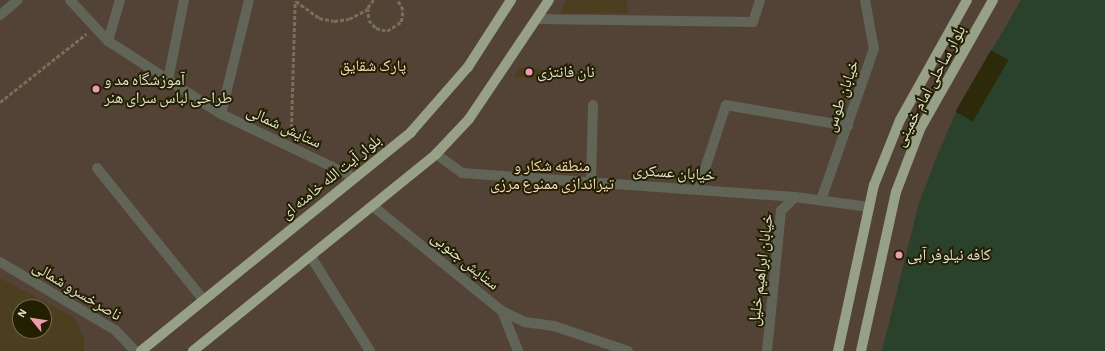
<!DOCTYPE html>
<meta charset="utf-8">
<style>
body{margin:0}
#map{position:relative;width:1105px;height:351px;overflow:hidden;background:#2c2a09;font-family:"Alegreya Sans","Noto Naskh Arabic",sans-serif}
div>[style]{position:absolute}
.green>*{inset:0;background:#524336}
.water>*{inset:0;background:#2a412c}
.pier>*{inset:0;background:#2c2a09;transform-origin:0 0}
.building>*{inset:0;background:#4c3f20}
.path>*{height:2.5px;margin-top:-1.25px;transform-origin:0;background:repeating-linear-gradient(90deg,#737156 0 4px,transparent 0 6px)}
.minor>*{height:10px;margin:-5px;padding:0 5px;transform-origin:5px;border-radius:5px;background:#606558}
.major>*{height:10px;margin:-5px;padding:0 5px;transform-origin:5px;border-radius:5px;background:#96a187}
.dots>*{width:11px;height:11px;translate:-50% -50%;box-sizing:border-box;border:2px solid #222001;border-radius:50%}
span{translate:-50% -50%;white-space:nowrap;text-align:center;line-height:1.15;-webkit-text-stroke:4px #222001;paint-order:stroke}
.park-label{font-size:16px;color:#fed9b6}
.poi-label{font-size:16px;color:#e3e2d0}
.left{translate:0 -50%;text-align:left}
.street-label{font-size:16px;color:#e3e2d0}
.north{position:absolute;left:12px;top:299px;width:40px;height:40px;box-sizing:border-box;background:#222001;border:1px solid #6f6e54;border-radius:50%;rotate:300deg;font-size:11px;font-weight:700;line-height:16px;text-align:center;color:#e3e2d0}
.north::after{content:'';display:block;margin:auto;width:14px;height:18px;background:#f29ab0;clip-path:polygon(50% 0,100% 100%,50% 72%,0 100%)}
</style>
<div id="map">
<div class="green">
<div style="clip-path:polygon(evenodd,0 0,1105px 0,1105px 351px,0 351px,0 0,20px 307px,44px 307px,44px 331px,20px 331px,20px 307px)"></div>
</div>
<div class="water">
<div style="clip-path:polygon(1021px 0,1105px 0,1105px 351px,882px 351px,919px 203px,937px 156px,956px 112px)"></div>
</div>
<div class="pier">
<div style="left:991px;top:50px;width:20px;height:71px;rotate:30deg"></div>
</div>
<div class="building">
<div style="clip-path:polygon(566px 0,627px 0,628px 13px,560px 14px)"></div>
<div style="clip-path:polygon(519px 68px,543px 69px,537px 80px,514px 76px)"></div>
<div style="clip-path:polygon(evenodd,0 278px,75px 318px,84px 339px,84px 351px,0 351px,0 278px,20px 307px,44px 307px,44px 331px,20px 331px,20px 307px)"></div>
</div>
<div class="path">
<div style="left:374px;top:0;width:10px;rotate:127deg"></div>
<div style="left:368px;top:8px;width:12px;rotate:85deg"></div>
<div style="left:369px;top:20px;width:11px;rotate:49deg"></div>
<div style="left:376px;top:28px;width:11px;rotate:15deg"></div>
<div style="left:387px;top:31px;width:17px;rotate:-33deg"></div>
<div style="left:401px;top:22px;width:12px;rotate:-81deg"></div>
<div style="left:403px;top:10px;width:12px;rotate:-121deg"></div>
<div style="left:296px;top:1px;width:29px;rotate:36deg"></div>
<div style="left:319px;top:18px;width:15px;rotate:11deg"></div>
<div style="left:334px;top:21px;width:15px;rotate:-8deg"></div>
<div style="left:349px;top:19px;width:21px;rotate:-28deg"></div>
<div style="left:0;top:102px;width:110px;rotate:-38.3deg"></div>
<div style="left:291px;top:134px;width:133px;rotate:-88.3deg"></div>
</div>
<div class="minor">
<div style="left:70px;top:0;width:56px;rotate:47.2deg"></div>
<div style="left:108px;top:41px;width:135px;rotate:32.9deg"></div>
<div style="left:221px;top:114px;width:149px;rotate:25.4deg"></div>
<div style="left:0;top:15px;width:23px;rotate:-40deg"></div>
<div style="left:538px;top:19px;width:215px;rotate:0.8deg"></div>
<div style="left:753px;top:22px;width:23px;rotate:-72deg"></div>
<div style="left:108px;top:41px;width:43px;rotate:-73.7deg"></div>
<div style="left:168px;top:80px;width:82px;rotate:-78.7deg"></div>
<div style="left:221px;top:114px;width:117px;rotate:-76.2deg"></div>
<div style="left:436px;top:154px;width:32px;rotate:36deg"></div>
<div style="left:462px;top:173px;width:334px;rotate:4.1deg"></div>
<div style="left:795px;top:197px;width:75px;rotate:7.7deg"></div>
<div style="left:97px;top:168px;width:167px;rotate:51.1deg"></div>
<div style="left:591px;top:182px;width:77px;rotate:-88.5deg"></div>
<div style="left:698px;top:190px;width:89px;rotate:-71.8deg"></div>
<div style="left:726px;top:105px;width:124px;rotate:9.8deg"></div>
<div style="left:821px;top:200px;width:160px;rotate:-70.7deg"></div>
<div style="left:874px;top:49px;width:50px;rotate:-100.4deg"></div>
<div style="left:374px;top:207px;width:165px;rotate:39.1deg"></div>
<div style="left:502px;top:311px;width:43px;rotate:68.2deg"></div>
<div style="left:311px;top:257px;width:111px;rotate:57.9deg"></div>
<div style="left:0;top:262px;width:134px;rotate:30.6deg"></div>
<div style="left:115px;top:330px;width:29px;rotate:46deg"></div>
<div style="left:502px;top:311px;width:25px;rotate:26deg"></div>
<div style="left:525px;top:322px;width:29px;rotate:8deg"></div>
<div style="left:554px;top:326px;width:78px;rotate:18.7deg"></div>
<div style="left:767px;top:351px;width:141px;rotate:-84.3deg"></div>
<div style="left:781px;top:211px;width:20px;rotate:-45deg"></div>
</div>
<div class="major">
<div style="left:141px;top:351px;width:348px;rotate:-39deg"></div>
<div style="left:411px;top:132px;width:86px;rotate:-48.8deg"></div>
<div style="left:468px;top:67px;width:80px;rotate:-57.3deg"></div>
<div style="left:193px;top:351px;width:313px;rotate:-39deg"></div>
<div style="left:436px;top:154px;width:48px;rotate:-46.7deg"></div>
<div style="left:469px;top:119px;width:143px;rotate:-56.1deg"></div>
<div style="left:838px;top:351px;width:170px;rotate:-77.8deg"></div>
<div style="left:874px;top:185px;width:70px;rotate:-68.2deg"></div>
<div style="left:900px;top:120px;width:137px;rotate:-60.8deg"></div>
<div style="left:861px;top:351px;width:163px;rotate:-77.6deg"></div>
<div style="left:896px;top:192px;width:67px;rotate:-69.1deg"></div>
<div style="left:920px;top:129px;width:148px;rotate:-60.5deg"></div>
</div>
<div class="dots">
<div style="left:529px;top:72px;background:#f29ab0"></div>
<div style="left:96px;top:89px;background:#f29ab0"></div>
<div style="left:899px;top:255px;background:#f29ab0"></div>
</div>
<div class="park-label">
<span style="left:373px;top:66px">پارک شقایق</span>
<span style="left:552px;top:175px">منطقه شکار و<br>تیراندازی ممنوع مرزی</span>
</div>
<div class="poi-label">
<span class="left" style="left:537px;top:72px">نان فانتزی</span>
<span class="left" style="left:104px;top:89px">آموزشگاه مد و<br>طراحی لباس سرای هنر</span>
<span class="left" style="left:907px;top:255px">کافه نیلوفر آبی</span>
</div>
<div class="street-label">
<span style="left:930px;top:86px;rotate:-62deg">بلوار ساحلی امام خمینی</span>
<span style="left:842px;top:96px;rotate:-71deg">خیابان طوس</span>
<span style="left:284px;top:127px;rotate:25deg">ستایش شمالی</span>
<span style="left:674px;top:173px;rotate:4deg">خیابان عسکری</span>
<span style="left:331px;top:177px;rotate:-39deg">بلوار آیت الله خامنه ای</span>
<span style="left:465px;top:261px;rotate:39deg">ستایش جنوبی</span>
<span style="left:761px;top:270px;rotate:-83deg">خیابان ابراهیم خلیل</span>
<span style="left:77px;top:291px;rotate:31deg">ناصرخسرو شمالی</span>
</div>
<div class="north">N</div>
</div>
